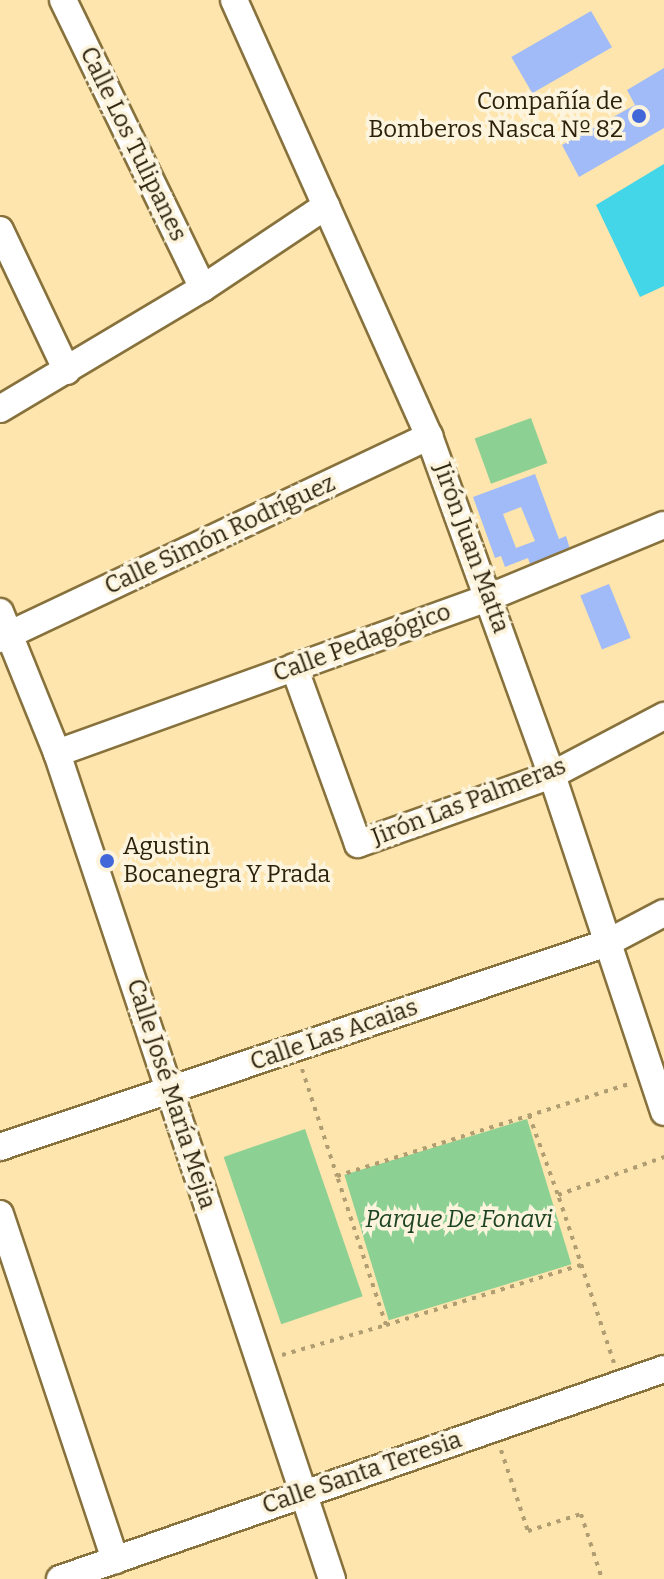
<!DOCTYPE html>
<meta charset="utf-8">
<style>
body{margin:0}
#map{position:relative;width:664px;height:1579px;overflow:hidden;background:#fde5ad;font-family:Bitter,serif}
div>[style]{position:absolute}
.green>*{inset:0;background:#8cd193;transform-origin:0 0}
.water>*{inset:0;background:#42d6e8}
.building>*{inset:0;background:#a1bbf8;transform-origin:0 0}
.path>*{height:4px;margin-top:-2px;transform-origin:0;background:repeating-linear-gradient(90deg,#b09d71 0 4px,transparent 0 10px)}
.roads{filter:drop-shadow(2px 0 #87713c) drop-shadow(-2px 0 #87713c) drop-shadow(0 2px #87713c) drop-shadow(0 -2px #87713c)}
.minor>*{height:26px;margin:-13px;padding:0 13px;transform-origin:13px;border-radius:13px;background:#fff}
.dots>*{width:22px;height:22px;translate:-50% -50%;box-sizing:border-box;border:4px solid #fdf4de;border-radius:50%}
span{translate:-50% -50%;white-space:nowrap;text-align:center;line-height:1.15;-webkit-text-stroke:7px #fdf4de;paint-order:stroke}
.poi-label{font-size:24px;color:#2c220c}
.right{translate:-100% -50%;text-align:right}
.left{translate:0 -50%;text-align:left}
.street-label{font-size:24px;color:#2c220c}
.park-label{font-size:24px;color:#1c4422;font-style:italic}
</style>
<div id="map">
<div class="green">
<div style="left:531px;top:418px;width:48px;height:60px;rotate:70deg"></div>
<div style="left:527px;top:1119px;width:152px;height:191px;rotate:73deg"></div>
<div style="left:305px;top:1129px;width:177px;height:86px;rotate:71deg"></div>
</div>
<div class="water">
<div style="clip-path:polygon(664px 164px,664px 286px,640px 297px,596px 205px)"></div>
</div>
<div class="building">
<div style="left:591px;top:11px;width:42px;height:92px;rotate:60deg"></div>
<div style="clip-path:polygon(664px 68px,664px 128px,579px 177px,562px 145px,635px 105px,627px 90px)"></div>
<div style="clip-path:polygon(evenodd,535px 474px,559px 539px,566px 536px,570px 549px,530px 564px,528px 558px,505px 567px,501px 556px,495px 558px,473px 497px,535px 474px,521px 507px,535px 541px,516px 548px,503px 514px,521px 507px)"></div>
<div style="left:609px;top:584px;width:58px;height:31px;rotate:68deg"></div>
</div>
<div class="path">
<div style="left:302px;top:1069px;width:113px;rotate:71.9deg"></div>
<div style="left:337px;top:1176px;width:306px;rotate:-17.5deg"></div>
<div style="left:529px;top:1115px;width:85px;rotate:70.1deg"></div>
<div style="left:386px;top:1325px;width:204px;rotate:-17.1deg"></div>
<div style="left:282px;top:1355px;width:108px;rotate:-16.1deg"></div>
<div style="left:386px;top:1325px;width:157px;rotate:-108.2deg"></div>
<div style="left:614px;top:1363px;width:177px;rotate:-108.4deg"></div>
<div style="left:558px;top:1195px;width:113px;rotate:-19.7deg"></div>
<div style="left:501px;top:1450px;width:85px;rotate:71.6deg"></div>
<div style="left:528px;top:1531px;width:56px;rotate:-17.8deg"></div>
<div style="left:581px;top:1514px;width:68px;rotate:72.1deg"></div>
</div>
<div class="roads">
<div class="minor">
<div style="left:63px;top:0;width:320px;rotate:64.1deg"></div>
<div style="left:234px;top:0;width:478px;rotate:65.9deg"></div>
<div style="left:429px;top:436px;width:361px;rotate:70.1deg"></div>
<div style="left:552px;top:775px;width:355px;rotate:71.6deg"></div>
<div style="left:0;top:230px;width:156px;rotate:64.6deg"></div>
<div style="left:0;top:409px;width:236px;rotate:-30.8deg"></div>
<div style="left:203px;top:288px;width:148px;rotate:-33.7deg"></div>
<div style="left:0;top:612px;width:152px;rotate:68deg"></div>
<div style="left:57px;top:753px;width:871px;rotate:71.59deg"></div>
<div style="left:0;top:639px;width:475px;rotate:-25.3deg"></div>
<div style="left:294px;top:667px;width:188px;rotate:70.1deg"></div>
<div style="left:358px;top:844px;width:206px;rotate:-19.6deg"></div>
<div style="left:552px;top:775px;width:127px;rotate:-27.8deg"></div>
<div style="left:57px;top:753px;width:460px;rotate:-19.8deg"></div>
<div style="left:490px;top:597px;width:188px;rotate:-22.5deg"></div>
<div style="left:0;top:1147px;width:640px;rotate:-18.58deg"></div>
<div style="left:607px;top:943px;width:64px;rotate:-27.8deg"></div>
<div style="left:0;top:1214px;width:365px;rotate:71.6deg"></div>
<div style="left:60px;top:1579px;width:639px;rotate:-19.17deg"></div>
</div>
</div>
<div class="dots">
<div style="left:639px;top:116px;background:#4267d9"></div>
<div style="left:107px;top:861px;background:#4267d9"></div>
</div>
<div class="poi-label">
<span class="right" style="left:623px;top:116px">Compañía de<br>Bomberos Nasca Nº 82</span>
<span class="left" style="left:123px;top:861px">Agustin<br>Bocanegra Y Prada</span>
</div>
<div class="street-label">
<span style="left:133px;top:144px;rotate:64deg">Calle Los Tulipanes</span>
<span style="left:220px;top:535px;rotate:-25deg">Calle Simón Rodríguez</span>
<span style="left:471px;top:548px;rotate:70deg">Jirón Juan Matta</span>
<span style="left:362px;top:643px;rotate:-20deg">Calle Pedagógico</span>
<span style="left:469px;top:802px;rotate:-21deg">Jirón Las Palmeras</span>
<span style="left:334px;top:1035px;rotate:-19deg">Calle Las Acaias</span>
<span style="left:171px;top:1094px;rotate:72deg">Calle José María Mejia</span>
<span style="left:362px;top:1473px;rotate:-19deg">Calle Santa Teresia</span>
</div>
<div class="park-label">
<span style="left:459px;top:1220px">Parque De Fonavi</span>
</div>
</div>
